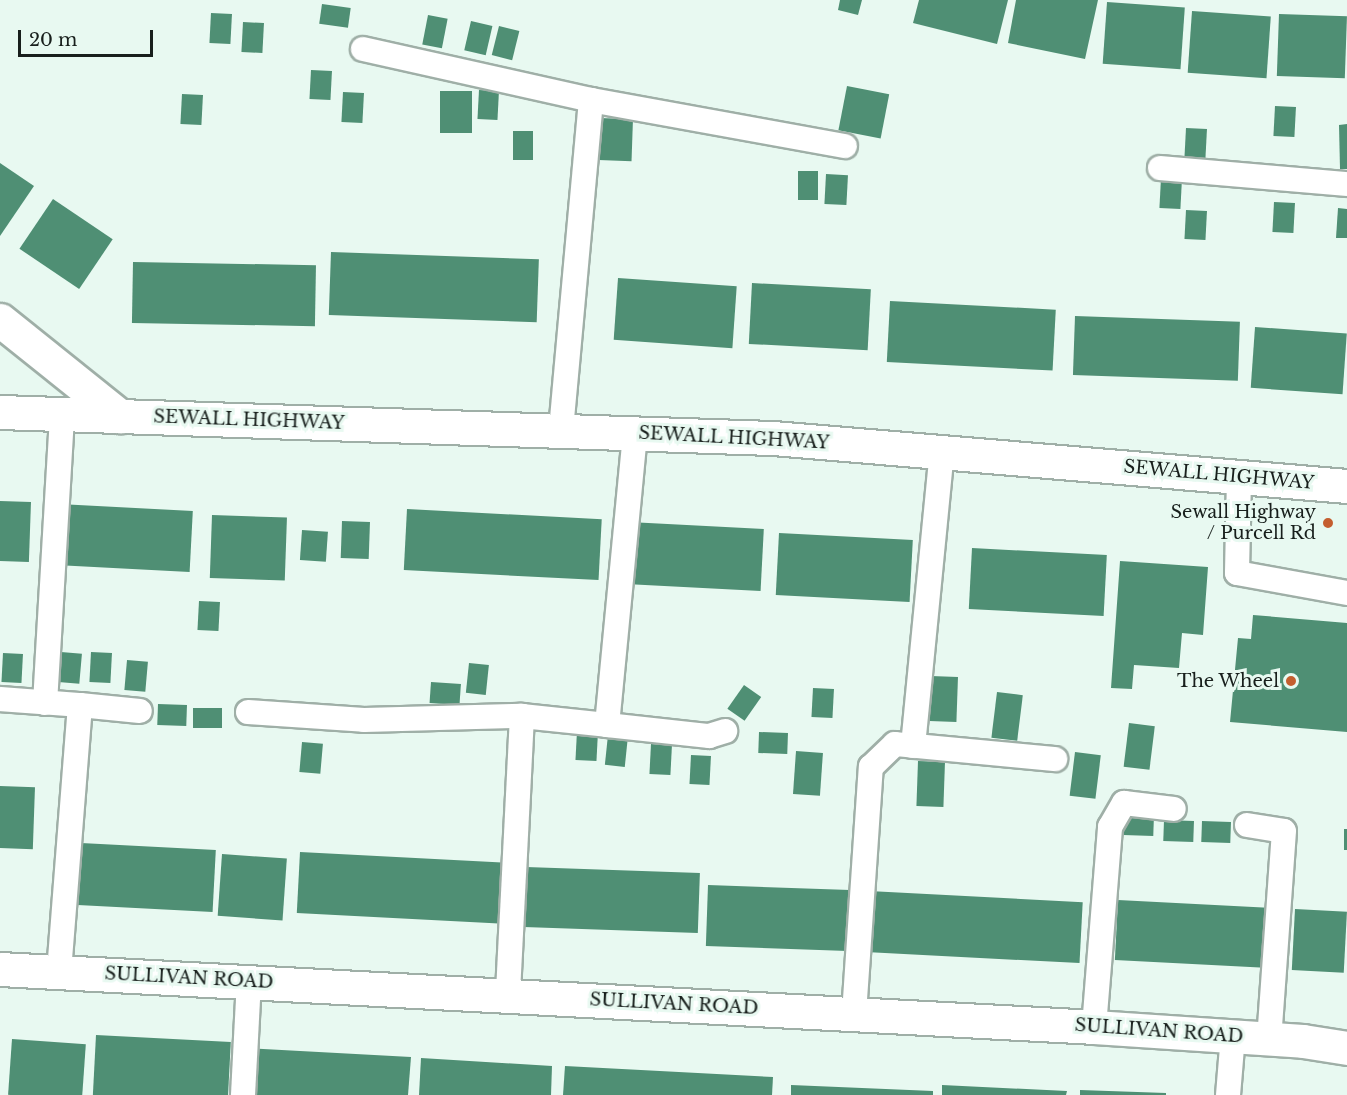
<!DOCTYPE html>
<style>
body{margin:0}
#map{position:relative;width:1347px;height:1095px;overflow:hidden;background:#e8f9f1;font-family:"Libre Baskerville",serif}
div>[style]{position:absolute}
.building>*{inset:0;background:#4f8f74;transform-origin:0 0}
.roads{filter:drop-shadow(2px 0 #9fafa7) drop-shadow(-2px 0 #9fafa7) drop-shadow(0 2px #9fafa7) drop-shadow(0 -2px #9fafa7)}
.service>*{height:24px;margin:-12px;padding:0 12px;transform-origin:12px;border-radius:12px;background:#fff}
.minor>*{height:33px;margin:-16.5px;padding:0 16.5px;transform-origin:16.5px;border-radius:16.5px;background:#fff}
.tertiary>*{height:33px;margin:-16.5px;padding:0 16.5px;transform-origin:16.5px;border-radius:16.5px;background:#fff}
.dots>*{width:16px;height:16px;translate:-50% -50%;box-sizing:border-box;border:3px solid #e8f9f1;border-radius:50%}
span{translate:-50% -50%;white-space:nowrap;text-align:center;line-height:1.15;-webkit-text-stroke:6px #e8f9f1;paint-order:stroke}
.street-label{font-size:18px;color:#181f1c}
.poi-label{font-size:18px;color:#181f1c}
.right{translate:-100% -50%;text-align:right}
.scale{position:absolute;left:18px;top:30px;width:135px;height:27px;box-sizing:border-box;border:3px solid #181f1c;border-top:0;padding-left:8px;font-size:18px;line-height:21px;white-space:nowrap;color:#181f1c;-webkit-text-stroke:4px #e8f9f1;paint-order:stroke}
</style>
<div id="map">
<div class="building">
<div style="clip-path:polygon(840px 0,862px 0,858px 15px,838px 10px)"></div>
<div style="clip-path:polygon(919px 0,1008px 0,997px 44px,913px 23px)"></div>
<div style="clip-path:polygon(1016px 0,1098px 0,1085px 59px,1008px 43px)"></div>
<div style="left:1107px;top:2px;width:78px;height:62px;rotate:4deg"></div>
<div style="left:322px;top:4px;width:29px;height:20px;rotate:8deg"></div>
<div style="left:1192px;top:11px;width:79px;height:62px;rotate:4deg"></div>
<div style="left:211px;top:13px;width:21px;height:30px;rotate:3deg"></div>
<div style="left:1279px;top:14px;width:68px;height:62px;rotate:2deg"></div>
<div style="left:428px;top:15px;width:20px;height:30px;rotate:11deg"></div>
<div style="left:471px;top:21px;width:22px;height:30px;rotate:13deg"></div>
<div style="left:243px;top:22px;width:21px;height:30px;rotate:3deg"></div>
<div style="left:499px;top:26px;width:21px;height:30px;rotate:14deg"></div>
<div style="left:311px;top:70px;width:21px;height:29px;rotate:3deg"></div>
<div style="left:847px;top:86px;width:43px;height:45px;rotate:11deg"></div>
<div style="left:479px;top:90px;width:20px;height:29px;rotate:3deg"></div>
<div style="left:440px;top:91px;width:32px;height:42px"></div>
<div style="left:343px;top:92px;width:21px;height:30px;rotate:3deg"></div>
<div style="left:182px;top:94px;width:21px;height:30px;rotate:3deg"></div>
<div style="left:1275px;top:106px;width:21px;height:30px;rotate:3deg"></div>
<div style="left:600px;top:118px;width:33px;height:42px;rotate:2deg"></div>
<div style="clip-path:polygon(1347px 124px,1347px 169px,1340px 169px,1339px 125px)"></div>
<div style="left:1186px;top:128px;width:21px;height:30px;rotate:3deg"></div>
<div style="left:513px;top:131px;width:20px;height:29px"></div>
<div style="clip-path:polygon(0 163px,34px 186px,0 236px)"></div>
<div style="left:798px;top:171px;width:20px;height:29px"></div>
<div style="left:826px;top:174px;width:22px;height:30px;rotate:3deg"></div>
<div style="left:1161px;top:178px;width:21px;height:30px;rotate:3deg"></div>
<div style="left:53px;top:199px;width:72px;height:60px;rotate:34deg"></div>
<div style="left:1274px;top:202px;width:21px;height:30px;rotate:3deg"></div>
<div style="clip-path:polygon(1338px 208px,1347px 209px,1347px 238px,1336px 238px)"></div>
<div style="left:1186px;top:210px;width:21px;height:29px;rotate:3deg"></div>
<div style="left:331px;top:252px;width:208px;height:63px;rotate:2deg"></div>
<div style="left:133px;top:262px;width:183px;height:61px;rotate:1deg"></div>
<div style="left:618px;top:278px;width:119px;height:62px;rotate:4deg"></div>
<div style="left:752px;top:283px;width:119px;height:61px;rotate:3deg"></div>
<div style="left:890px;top:301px;width:166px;height:61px;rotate:3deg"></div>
<div style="left:1075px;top:316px;width:165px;height:59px;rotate:2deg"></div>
<div style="left:1255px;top:327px;width:92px;height:61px;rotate:4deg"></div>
<div style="left:0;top:501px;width:31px;height:60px;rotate:2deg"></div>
<div style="left:59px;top:504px;width:134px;height:61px;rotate:3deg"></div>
<div style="left:407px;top:509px;width:195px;height:61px;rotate:3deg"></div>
<div style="left:212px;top:515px;width:75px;height:63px;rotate:2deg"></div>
<div style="left:342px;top:521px;width:28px;height:37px;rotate:2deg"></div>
<div style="left:629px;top:522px;width:135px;height:62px;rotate:3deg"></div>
<div style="left:302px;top:530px;width:26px;height:30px;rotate:4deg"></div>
<div style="left:779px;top:533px;width:134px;height:62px;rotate:3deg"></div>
<div style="left:972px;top:548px;width:135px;height:61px;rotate:3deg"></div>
<div style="clip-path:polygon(1120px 561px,1208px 567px,1203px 635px,1182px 633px,1179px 668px,1134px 665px,1132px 689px,1111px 688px)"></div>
<div style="left:199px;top:601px;width:21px;height:29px;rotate:3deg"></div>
<div style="clip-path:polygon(1253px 615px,1347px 623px,1347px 732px,1230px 722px,1238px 638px,1251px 639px)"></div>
<div style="left:61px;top:652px;width:21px;height:30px;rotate:5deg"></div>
<div style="left:91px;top:652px;width:21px;height:30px;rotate:3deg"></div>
<div style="left:3px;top:653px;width:20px;height:29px;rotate:3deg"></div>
<div style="left:127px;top:660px;width:21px;height:30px;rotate:5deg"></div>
<div style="left:469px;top:663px;width:20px;height:30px;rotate:6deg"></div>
<div style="left:931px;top:676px;width:27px;height:45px;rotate:2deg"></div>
<div style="left:431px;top:682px;width:30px;height:21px;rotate:4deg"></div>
<div style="left:744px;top:685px;width:21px;height:29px;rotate:35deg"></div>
<div style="left:813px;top:688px;width:21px;height:29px;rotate:3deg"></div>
<div style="left:997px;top:692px;width:26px;height:46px;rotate:7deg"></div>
<div style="left:158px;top:704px;width:29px;height:21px;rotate:2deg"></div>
<div style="left:193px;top:708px;width:29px;height:20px"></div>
<div style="left:1129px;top:723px;width:26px;height:44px;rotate:7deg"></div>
<div style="left:577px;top:731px;width:21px;height:29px;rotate:3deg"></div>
<div style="left:759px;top:732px;width:29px;height:21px;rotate:2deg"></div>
<div style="left:608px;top:735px;width:20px;height:30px;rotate:6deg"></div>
<div style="left:302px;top:742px;width:21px;height:30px;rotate:5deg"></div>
<div style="left:651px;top:744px;width:21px;height:30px;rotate:3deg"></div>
<div style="left:796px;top:751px;width:27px;height:43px;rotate:4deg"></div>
<div style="left:1075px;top:752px;width:26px;height:44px;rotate:7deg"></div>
<div style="left:691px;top:755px;width:20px;height:29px;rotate:3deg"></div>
<div style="left:918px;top:761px;width:27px;height:45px;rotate:2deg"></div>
<div style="left:0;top:786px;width:35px;height:62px;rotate:2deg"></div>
<div style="left:1124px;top:814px;width:30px;height:21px;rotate:2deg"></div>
<div style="left:1164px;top:820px;width:30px;height:21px;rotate:2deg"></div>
<div style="left:1202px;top:821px;width:29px;height:21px;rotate:2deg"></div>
<div style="left:1344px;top:829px;width:3px;height:21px"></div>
<div style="left:81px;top:843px;width:135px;height:62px;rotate:3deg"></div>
<div style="left:300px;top:852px;width:207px;height:61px;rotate:3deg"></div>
<div style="left:222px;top:854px;width:65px;height:62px;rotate:4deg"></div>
<div style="left:526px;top:867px;width:174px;height:60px;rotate:2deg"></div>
<div style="left:708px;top:885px;width:142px;height:61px;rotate:2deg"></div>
<div style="left:869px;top:891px;width:214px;height:61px;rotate:3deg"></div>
<div style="left:1118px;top:900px;width:150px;height:60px;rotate:3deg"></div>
<div style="left:1295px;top:909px;width:52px;height:61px;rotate:3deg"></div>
<div style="left:96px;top:1035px;width:135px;height:60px;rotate:3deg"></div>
<div style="left:12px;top:1039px;width:74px;height:56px;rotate:4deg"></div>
<div style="clip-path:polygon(246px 1048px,411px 1057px,408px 1095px,243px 1095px)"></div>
<div style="clip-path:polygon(421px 1058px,552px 1066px,551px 1095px,419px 1095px)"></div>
<div style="clip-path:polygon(565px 1066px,773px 1077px,772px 1095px,563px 1095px)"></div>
<div style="clip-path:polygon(791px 1085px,933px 1091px,933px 1095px,791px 1095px)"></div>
<div style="clip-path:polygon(942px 1085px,1067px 1091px,1066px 1095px,942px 1095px)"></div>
<div style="clip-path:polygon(1080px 1090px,1166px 1093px,1166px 1095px,1080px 1095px)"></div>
</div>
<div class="roads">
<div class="service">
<div style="left:363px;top:49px;width:234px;rotate:12.6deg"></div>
<div style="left:591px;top:100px;width:332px;rotate:95.2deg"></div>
<div style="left:591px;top:100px;width:258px;rotate:10.3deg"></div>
<div style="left:1160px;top:168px;width:188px;rotate:4.9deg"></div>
<div style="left:1239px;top:477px;width:96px;rotate:91.2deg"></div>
<div style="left:1237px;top:573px;width:112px;rotate:10.3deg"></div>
<div style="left:0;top:699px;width:80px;rotate:4.3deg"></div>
<div style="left:80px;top:705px;width:267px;rotate:94.5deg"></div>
<div style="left:45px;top:703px;width:289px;rotate:-86.6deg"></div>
<div style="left:80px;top:705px;width:60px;rotate:5.7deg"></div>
<div style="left:248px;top:712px;width:116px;rotate:3.9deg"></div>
<div style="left:364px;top:720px;width:158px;rotate:-1.5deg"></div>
<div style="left:522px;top:716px;width:279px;rotate:92.9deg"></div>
<div style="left:522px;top:716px;width:85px;rotate:6deg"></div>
<div style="left:607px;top:725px;width:293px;rotate:-84.5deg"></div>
<div style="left:607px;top:725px;width:103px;rotate:6.2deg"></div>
<div style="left:709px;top:736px;width:17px;rotate:-17deg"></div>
<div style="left:913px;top:746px;width:295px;rotate:-84.4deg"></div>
<div style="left:1247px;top:825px;width:37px;rotate:9deg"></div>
<div style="left:1284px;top:831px;width:208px;rotate:94.1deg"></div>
<div style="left:854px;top:1014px;width:248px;rotate:-86.1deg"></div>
<div style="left:871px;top:767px;width:33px;rotate:-44deg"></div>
<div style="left:895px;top:744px;width:161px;rotate:5.4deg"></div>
<div style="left:1094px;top:1027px;width:201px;rotate:-85.4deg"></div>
<div style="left:1110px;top:827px;width:28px;rotate:-60deg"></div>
<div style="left:1124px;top:803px;width:50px;rotate:6.8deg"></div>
<div style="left:243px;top:1095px;width:114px;rotate:-87deg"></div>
<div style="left:1228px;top:1095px;width:59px;rotate:-85.2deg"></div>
</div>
<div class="minor">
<div style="left:0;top:320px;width:154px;rotate:38.7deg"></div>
<div style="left:0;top:969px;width:1096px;rotate:3.03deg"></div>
<div style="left:1094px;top:1027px;width:209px;rotate:3.8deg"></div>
<div style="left:1303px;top:1041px;width:45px;rotate:9deg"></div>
</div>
<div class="tertiary">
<div style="left:0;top:412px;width:773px;rotate:1.93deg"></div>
<div style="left:773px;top:438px;width:576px;rotate:4.78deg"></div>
</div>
</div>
<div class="dots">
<div style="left:1328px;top:523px;background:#c45e2f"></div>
<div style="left:1291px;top:681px;background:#c45e2f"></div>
</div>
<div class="street-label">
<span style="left:249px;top:420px;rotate:2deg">SEWALL HIGHWAY</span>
<span style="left:734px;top:438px;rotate:3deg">SEWALL HIGHWAY</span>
<span style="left:1219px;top:475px;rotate:5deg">SEWALL HIGHWAY</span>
<span style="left:189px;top:978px;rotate:3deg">SULLIVAN ROAD</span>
<span style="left:674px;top:1004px;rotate:3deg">SULLIVAN ROAD</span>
<span style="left:1159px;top:1031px;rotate:4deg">SULLIVAN ROAD</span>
</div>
<div class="poi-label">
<span class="right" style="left:1316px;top:523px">Sewall Highway<br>/ Purcell Rd</span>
<span class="right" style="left:1279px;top:681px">The Wheel</span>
</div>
<div class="scale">20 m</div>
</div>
